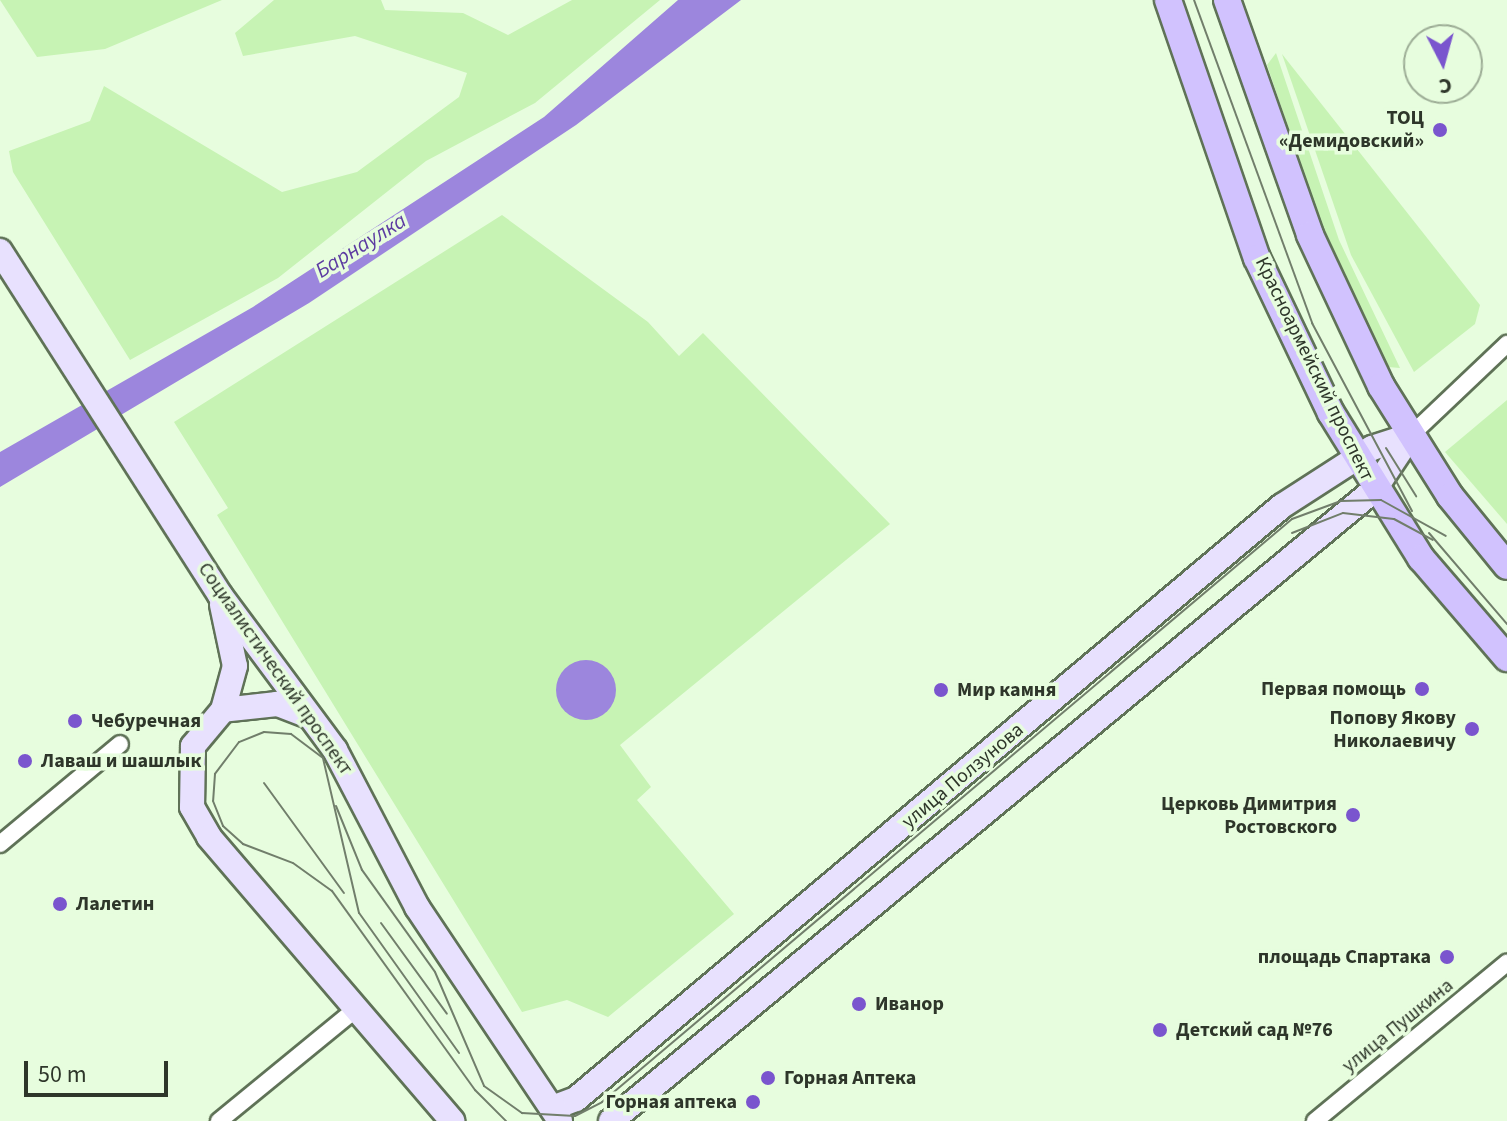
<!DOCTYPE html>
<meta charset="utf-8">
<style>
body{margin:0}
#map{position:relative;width:1507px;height:1121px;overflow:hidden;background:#e7fdde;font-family:"Source Sans 3",sans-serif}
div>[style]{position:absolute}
.green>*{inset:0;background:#c7f3b4}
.water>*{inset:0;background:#9c86dd}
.round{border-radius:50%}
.roads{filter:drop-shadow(2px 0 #5f7257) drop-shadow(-2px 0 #5f7257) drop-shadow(0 2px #5f7257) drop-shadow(0 -2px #5f7257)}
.street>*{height:16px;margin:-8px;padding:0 8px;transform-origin:8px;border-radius:8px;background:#fff}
.secondary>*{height:24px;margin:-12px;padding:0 12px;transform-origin:12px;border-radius:12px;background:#e8e1fe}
.primary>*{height:26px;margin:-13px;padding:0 13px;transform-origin:13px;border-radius:13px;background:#d1c2fe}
.tram>*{height:2px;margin:-1px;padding:0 1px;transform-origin:1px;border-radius:1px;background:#717e6b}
.dots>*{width:22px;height:22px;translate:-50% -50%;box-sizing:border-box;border:4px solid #e7fdde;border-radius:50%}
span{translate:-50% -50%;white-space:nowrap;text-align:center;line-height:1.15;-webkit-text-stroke:7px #e7fdde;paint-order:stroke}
.poi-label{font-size:20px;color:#2e362a;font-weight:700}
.right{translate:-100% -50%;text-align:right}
.left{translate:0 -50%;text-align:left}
.street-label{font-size:20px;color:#2e362a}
.water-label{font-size:22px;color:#5c3ba1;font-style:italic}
.north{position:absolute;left:1403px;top:24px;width:80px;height:80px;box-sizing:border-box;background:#e7fdde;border:2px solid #9dad96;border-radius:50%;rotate:174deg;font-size:22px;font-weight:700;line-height:32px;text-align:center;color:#2e362a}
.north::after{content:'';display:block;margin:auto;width:28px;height:36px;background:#7a55ce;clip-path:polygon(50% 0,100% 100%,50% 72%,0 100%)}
.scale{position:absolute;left:24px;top:1061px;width:144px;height:36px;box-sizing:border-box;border:4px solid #2e362a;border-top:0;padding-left:10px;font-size:24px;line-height:28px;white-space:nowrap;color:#2e362a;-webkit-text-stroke:6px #e7fdde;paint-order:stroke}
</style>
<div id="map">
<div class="green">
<div style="clip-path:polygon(0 0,222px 0,105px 49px,37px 57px)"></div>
<div style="clip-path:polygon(274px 0,381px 0,385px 10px,463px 13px,508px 35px,572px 0,660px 0,535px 103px,426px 161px,278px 278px,130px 360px,13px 172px,9px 151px,90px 121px,104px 86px,282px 192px,357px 172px,459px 97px,467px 73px,355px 36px,243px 56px,235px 33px)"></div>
<div style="clip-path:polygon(1276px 53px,1339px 240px,1400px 368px,1388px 367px,1328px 245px,1267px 65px)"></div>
<div style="clip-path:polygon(1282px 54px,1480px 305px,1475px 324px,1414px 372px,1351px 255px)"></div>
<div style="clip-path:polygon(502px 215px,648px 322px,679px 356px,703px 333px,890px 524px,620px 745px,651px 787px,637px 800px,734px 914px,608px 1017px,567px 1000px,522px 1012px,217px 515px,228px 508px,174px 422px)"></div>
<div style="clip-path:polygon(1507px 400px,1507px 524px,1445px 452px)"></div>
</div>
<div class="water">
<div style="clip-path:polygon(678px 0,741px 0,576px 125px,309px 303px,0 487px,0 452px,253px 307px,544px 117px)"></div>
<div class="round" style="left:556px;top:660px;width:60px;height:60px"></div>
</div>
<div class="roads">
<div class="street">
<div style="left:1410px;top:436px;width:134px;rotate:-43.5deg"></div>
<div style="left:0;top:844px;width:156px;rotate:-39.8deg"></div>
<div style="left:219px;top:1121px;width:178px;rotate:-39.3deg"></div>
<div style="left:1315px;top:1121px;width:249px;rotate:-39.5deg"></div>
</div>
<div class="secondary">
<div style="left:0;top:251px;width:408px;rotate:57.4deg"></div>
<div style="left:220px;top:595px;width:193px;rotate:53.4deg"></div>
<div style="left:335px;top:750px;width:177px;rotate:62.4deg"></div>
<div style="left:417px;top:907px;width:257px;rotate:56.2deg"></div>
<div style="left:222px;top:605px;width:62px;rotate:78deg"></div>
<div style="left:235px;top:666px;width:46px;rotate:105.3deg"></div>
<div style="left:309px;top:716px;width:34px;rotate:-159deg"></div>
<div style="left:277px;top:704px;width:54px;rotate:173.7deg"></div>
<div style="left:223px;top:710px;width:47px;rotate:129.8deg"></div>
<div style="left:193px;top:746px;width:61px;rotate:90.9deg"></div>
<div style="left:192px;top:807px;width:34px;rotate:60deg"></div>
<div style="left:209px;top:837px;width:374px;rotate:49.4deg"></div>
<div style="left:555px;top:1107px;width:22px;rotate:-21deg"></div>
<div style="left:576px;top:1099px;width:922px;rotate:-40.03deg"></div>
<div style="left:1282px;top:506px;width:107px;rotate:-32.8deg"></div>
<div style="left:1372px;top:448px;width:40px;rotate:-18deg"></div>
<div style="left:611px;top:1121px;width:990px;rotate:-39.59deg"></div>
<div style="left:1374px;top:490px;width:65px;rotate:-56.3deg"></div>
</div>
<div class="primary">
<div style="left:1168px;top:0;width:273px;rotate:71deg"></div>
<div style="left:1257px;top:258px;width:172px;rotate:64.5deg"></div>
<div style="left:1331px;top:413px;width:171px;rotate:58.2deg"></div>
<div style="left:1421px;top:558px;width:132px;rotate:49.3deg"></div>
<div style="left:1227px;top:0;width:249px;rotate:70.5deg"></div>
<div style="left:1310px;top:235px;width:167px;rotate:64.8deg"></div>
<div style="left:1381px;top:386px;width:130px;rotate:57.9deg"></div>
<div style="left:1450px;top:496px;width:90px;rotate:50.8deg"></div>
</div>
</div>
<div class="tram">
<div style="left:1194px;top:0;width:344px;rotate:69.9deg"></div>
<div style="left:1312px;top:323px;width:213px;rotate:62deg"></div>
<div style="left:1386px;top:448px;width:57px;rotate:58deg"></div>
<div style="left:1292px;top:533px;width:55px;rotate:-21.4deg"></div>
<div style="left:1343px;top:513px;width:51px;rotate:6.7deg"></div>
<div style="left:1394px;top:519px;width:44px;rotate:28.3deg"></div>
<div style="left:1429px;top:533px;width:120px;rotate:49.4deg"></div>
<div style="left:264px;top:783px;width:136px;rotate:54deg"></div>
<div style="left:336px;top:806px;width:69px;rotate:67.9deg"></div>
<div style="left:362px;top:870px;width:125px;rotate:54.4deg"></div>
<div style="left:435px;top:972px;width:124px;rotate:66.7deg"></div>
<div style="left:484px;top:1086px;width:47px;rotate:35.4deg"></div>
<div style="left:522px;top:1113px;width:53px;rotate:3.2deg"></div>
<div style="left:575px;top:1116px;width:30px;rotate:-27deg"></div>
<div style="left:602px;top:1102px;width:903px;rotate:-40.2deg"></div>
<div style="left:1292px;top:519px;width:52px;rotate:-20.2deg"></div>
<div style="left:1341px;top:501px;width:40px;rotate:-1.4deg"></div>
<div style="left:1381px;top:500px;width:74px;rotate:29deg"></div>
<div style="left:381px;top:923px;width:112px;rotate:54deg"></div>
<div style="left:459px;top:1053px;width:172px;rotate:-125.5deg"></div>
<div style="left:359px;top:913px;width:159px;rotate:-103.1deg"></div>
<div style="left:323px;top:758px;width:40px;rotate:-143deg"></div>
<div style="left:291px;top:734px;width:27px;rotate:-176deg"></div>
<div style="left:264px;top:732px;width:27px;rotate:158deg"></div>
<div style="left:239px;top:742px;width:40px;rotate:127deg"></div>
<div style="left:215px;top:774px;width:27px;rotate:94deg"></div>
<div style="left:213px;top:801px;width:27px;rotate:68deg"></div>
<div style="left:223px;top:826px;width:27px;rotate:42deg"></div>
<div style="left:243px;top:844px;width:53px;rotate:20.8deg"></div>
<div style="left:293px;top:863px;width:48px;rotate:35.7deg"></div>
<div style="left:332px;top:891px;width:245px;rotate:54.3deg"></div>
<div style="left:475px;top:1090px;width:44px;rotate:45deg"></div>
</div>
<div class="dots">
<div style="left:1440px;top:130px;background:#7a55ce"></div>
<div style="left:1422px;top:689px;background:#7a55ce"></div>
<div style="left:941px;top:690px;background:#7a55ce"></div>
<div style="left:75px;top:721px;background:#7a55ce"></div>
<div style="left:1472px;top:729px;background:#7a55ce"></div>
<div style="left:25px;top:761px;background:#7a55ce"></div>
<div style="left:1353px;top:815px;background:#7a55ce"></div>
<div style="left:60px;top:904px;background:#7a55ce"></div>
<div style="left:1447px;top:957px;background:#7a55ce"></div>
<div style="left:859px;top:1004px;background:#7a55ce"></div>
<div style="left:1160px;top:1030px;background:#7a55ce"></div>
<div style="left:768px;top:1078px;background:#7a55ce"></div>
<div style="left:753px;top:1102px;background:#7a55ce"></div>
</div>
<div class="poi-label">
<span class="right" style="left:1424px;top:130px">ТОЦ<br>«Демидовский»</span>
<span class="right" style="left:1406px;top:689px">Первая помощь</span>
<span class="left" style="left:957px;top:690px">Мир камня</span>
<span class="right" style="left:1456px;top:730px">Попову Якову<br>Николаевичу</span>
<span class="left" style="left:91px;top:721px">Чебуречная</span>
<span class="left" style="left:41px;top:761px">Лаваш и шашлык</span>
<span class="right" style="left:1337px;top:816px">Церковь Димитрия<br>Ростовского</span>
<span class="left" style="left:76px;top:904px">Лалетин</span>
<span class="right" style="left:1431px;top:957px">площадь Спартака</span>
<span class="left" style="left:875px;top:1004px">Иванор</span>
<span class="left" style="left:1176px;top:1030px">Детский сад №76</span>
<span class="left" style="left:784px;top:1078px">Горная Аптека</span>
<span class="right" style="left:737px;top:1102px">Горная аптека</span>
</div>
<div class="street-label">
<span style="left:1314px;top:369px;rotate:64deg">Красноармейский проспект</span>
<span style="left:275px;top:669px;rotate:55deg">Социалистический проспект</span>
<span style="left:963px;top:776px;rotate:-40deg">улица Ползунова</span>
<span style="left:1398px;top:1026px;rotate:-39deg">улица Пушкина</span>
</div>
<div class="water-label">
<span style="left:361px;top:246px;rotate:-32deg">Барнаулка</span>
</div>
<div class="north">С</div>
<div class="scale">50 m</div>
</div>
